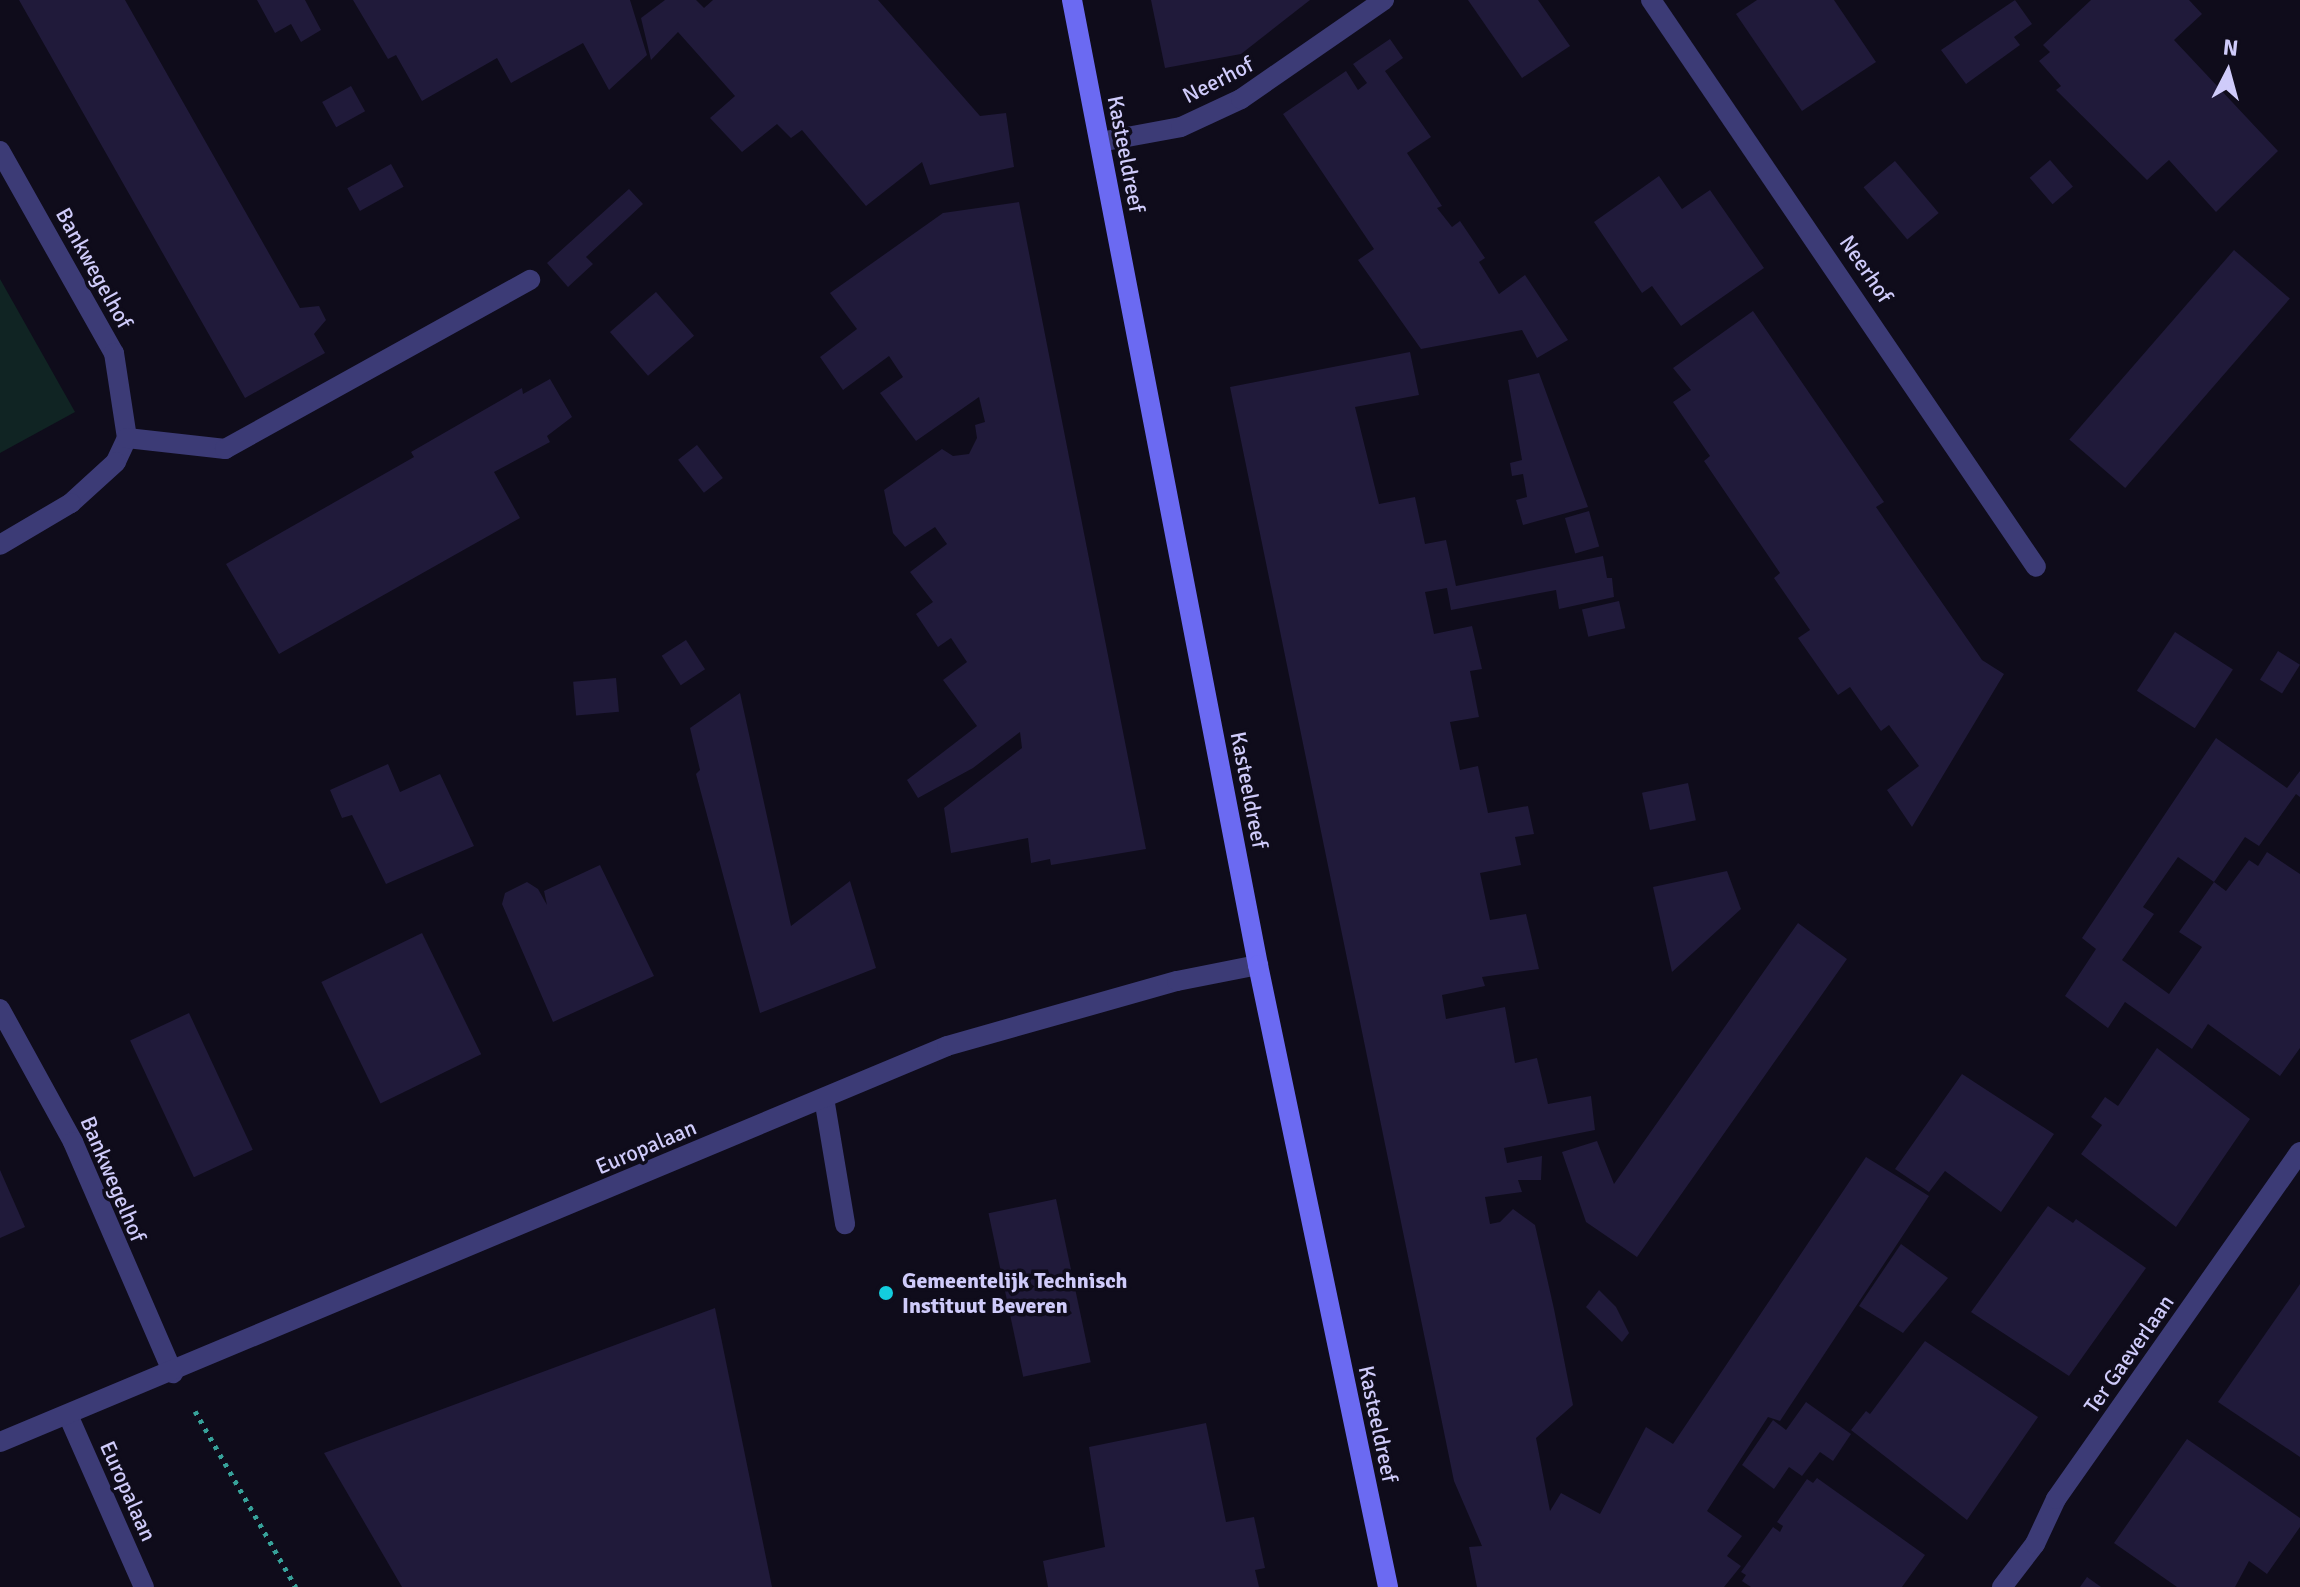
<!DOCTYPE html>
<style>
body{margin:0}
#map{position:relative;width:2300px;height:1587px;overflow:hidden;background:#0f0c1b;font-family:Signika,sans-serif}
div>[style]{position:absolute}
.green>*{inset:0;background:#102423}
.building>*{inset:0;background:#201a3a;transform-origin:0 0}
.path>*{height:5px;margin-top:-2.5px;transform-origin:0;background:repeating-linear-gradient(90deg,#37a29a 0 4px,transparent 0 10px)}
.lane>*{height:20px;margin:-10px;padding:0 10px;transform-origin:10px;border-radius:10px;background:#3c3b76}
.street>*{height:20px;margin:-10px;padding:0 10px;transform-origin:10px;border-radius:10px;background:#3c3b76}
.secondary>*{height:20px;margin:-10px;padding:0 10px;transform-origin:10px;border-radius:10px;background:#6b6af2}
.dots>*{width:22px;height:22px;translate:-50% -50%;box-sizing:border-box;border:4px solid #0f0c1b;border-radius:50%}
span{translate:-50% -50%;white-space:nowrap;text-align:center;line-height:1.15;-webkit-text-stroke:7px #0f0c1b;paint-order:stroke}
.street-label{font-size:22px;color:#cfcbfa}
.poi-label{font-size:22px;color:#cfcbfa;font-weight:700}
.left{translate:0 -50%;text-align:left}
.north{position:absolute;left:2188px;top:32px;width:80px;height:80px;-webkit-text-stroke:6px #0f0c1b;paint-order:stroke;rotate:6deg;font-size:22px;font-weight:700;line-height:32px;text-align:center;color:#cfcbfa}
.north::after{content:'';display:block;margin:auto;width:28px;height:36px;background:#cfcbfa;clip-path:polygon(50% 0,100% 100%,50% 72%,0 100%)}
</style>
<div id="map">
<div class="green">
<div style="clip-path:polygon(0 279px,75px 412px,0 453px)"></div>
</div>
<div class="building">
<div style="clip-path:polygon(19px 0,125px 0,300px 308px,319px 306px,326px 320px,314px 334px,325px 353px,245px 398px)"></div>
<div style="clip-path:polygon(257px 0,305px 0,321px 30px,301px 42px,291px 24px,275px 33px)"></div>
<div style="clip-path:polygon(353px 0,630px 0,647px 55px,609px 90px,583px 43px,511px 83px,497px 58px,422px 101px,396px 55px,388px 59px)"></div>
<div style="clip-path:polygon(665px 0,696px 0,704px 8px,713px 0,878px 0,980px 116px,1006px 113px,1014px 167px,930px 185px,922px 162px,866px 206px,802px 130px,791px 138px,777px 124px,742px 152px,710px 118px,735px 96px,678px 32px,651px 60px,641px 18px)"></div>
<div style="clip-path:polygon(1151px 0,1310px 0,1241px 54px,1165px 68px)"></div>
<div style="clip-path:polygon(1468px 0,1538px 0,1570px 46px,1522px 78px)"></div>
<div style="clip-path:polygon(1757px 0,1834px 0,1876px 62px,1802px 111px,1736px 14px)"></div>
<div style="clip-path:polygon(2015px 0,2032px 24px,2014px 37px,2020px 45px,1966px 84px,1941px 50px)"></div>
<div style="clip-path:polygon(2091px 0,2189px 0,2202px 14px,2174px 40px,2278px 151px,2216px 212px,2169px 160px,2147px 180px,2056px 90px,2061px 86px,2039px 61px,2050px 52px,2043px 45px)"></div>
<div style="clip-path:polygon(1390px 39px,1403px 58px,1385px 71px,1431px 137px,1407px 153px,1442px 206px,1437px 208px,1452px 227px,1460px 221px,1485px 258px,1479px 262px,1499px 294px,1525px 275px,1568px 340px,1537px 358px,1522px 330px,1421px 349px,1358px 260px,1374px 249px,1283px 114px,1346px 71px,1358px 90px,1367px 83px,1353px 64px)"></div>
<div style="left:351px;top:86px;width:29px;height:33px;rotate:61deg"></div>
<div style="left:2050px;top:160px;width:35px;height:27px;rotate:49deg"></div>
<div style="left:1895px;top:161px;width:68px;height:41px;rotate:50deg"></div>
<div style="left:391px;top:164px;width:26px;height:50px;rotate:61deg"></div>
<div style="clip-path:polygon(1659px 176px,1682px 209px,1710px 190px,1764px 268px,1681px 326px,1652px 286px,1642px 293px,1594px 222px)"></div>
<div style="clip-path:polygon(629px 189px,643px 204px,586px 257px,593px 264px,568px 287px,547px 263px)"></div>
<div style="clip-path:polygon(1019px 202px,1146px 849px,1051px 865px,1050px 859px,1031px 863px,1028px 838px,951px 853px,944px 808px,1022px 748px,1020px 732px,973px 768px,918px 798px,907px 780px,977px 726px,943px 680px,967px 662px,951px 638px,938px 647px,916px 614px,933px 602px,910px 572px,947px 544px,935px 527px,905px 547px,893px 533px,884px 490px,942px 449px,953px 456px,969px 454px,977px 438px,975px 425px,985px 422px,979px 397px,916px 441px,880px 393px,903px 377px,889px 356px,843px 390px,820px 357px,857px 329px,830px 293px,943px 213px)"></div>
<div style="left:2234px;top:250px;width:74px;height:251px;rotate:41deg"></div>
<div style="left:656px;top:292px;width:58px;height:61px;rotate:49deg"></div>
<div style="clip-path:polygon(1753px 311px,1884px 502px,1876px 507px,1913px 561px,1982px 660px,2004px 674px,1912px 827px,1887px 790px,1919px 766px,1889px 725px,1881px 731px,1850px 687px,1838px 695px,1798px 638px,1810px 630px,1774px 578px,1780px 573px,1704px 461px,1710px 456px,1673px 402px,1691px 390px,1673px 368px)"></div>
<div style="clip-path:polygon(1410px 352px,1419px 395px,1355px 407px,1379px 504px,1415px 497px,1425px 544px,1446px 540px,1456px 586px,1603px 556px,1607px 578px,1612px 578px,1614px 597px,1559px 609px,1556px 590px,1451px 610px,1447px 588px,1425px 592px,1434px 634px,1472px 626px,1482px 669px,1470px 671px,1479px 717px,1450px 722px,1460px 770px,1478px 766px,1488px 813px,1528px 806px,1534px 834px,1515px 837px,1521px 865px,1480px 873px,1490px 920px,1526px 914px,1539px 969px,1482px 977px,1485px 986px,1442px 995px,1446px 1019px,1505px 1007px,1515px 1063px,1537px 1058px,1548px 1104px,1591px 1096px,1595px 1130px,1504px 1148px,1507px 1163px,1542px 1156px,1541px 1180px,1518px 1180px,1522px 1192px,1485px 1197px,1490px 1224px,1500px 1222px,1513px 1209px,1535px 1225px,1554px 1309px,1573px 1405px,1536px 1438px,1550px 1511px,1561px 1493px,1600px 1514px,1646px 1427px,1673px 1444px,1866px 1157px,1929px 1196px,1780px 1421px,1768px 1417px,1707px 1511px,1742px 1536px,1727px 1556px,1741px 1566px,1724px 1587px,1477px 1587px,1469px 1547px,1482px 1546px,1454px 1481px,1230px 387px)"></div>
<div style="clip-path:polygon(1539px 373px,1588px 507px,1523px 525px,1516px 500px,1527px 497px,1523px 474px,1512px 476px,1510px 463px,1522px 460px,1508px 380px)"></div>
<div style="clip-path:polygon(550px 379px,572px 417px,547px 436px,550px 442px,494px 472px,520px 518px,279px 654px,226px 564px,414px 457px,411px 452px,522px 388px,523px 394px)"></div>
<div style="left:697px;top:445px;width:42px;height:24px;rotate:52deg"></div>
<div style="left:1589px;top:511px;width:37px;height:25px;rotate:74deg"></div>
<div style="left:1619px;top:601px;width:28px;height:38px;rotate:77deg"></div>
<div style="left:2175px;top:632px;width:69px;height:70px;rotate:33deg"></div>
<div style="left:686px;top:640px;width:35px;height:29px;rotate:57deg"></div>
<div style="left:2278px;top:651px;width:26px;height:34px;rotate:32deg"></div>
<div style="left:616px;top:678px;width:34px;height:43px;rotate:85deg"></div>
<div style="clip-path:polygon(740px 693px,791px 926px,850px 881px,876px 968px,760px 1013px,696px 774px,700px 770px,690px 728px)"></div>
<div style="clip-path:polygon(evenodd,2216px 738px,2287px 788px,2300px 771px,2300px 797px,2296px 794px,2259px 846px,2245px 837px,2214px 882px,2226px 891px,2249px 860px,2258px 866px,2267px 852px,2300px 874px,2300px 1048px,2280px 1076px,2208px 1024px,2192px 1049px,2125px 1002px,2108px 1028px,2065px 996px,2096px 949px,2082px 938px,2216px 738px,2178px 857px,2214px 882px,2179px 932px,2202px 947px,2169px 994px,2122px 960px,2154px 914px,2143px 907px,2178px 857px)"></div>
<div style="clip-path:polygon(388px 764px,400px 792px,440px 774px,474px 846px,386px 884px,352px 815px,342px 818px,330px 790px)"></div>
<div style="left:1688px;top:783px;width:38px;height:47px;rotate:78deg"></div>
<div style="clip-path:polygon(600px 865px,654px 976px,553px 1022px,502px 904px,505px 893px,527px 882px,538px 889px,547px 905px,544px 891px)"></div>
<div style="clip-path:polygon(1727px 871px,1741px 909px,1672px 972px,1653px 887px)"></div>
<div style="clip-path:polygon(1798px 923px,1847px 959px,1637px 1257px,1586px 1222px,1562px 1152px,1597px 1141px,1614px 1184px)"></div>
<div style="left:422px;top:933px;width:135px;height:112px;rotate:64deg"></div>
<div style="left:189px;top:1013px;width:151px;height:65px;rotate:65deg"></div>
<div style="clip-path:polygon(2157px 1048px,2250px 1119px,2176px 1227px,2081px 1154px,2102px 1125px,2091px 1117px,2105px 1097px,2118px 1106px)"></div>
<div style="clip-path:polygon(1962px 1074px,2054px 1134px,2001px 1212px,1945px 1171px,1929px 1192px,1895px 1169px)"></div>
<div style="clip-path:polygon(0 1170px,25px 1227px,0 1238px)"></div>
<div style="left:1056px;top:1199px;width:167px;height:69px;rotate:78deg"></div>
<div style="clip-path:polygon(2048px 1206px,2073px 1223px,2076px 1219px,2146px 1268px,2069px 1376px,1971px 1312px)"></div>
<div style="clip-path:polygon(1901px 1244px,1948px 1278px,1903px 1333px,1859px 1306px)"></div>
<div style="clip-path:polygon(2300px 1284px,2300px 1457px,2218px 1402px)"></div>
<div style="clip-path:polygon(1599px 1290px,1616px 1307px,1629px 1333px,1622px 1342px,1586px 1307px)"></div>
<div style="clip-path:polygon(715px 1308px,772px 1587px,402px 1587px,324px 1453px)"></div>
<div style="clip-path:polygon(1925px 1341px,2038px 1417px,1967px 1520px,1851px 1430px,1866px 1411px,1870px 1414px)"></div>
<div style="clip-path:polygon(1806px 1402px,1851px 1434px,1833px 1461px,1820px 1452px,1802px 1476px,1789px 1467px,1774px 1489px,1742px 1465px,1773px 1420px,1786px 1430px)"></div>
<div style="clip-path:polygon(1206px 1423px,1226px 1522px,1254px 1517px,1265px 1568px,1255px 1570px,1259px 1587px,1048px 1587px,1043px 1561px,1105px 1547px,1089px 1447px)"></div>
<div style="clip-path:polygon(2187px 1439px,2300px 1518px,2300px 1527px,2267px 1574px,2249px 1561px,2235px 1587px,2177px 1587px,2114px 1543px)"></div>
<div style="clip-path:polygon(1817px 1478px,1925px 1555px,1902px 1587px,1751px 1587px,1742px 1581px,1746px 1575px,1741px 1572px,1773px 1527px,1780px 1532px,1783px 1526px,1777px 1522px,1807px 1479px,1813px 1483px)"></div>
<div style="clip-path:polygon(2087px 1577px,2101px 1587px,2080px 1587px)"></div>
</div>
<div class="path">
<div style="left:195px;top:1411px;width:203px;rotate:60.2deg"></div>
</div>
<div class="lane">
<div style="left:824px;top:1098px;width:128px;rotate:80.5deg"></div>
</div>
<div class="street">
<div style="left:1651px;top:0;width:685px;rotate:55.82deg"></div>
<div style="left:1100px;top:142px;width:82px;rotate:-10.5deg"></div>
<div style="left:1181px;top:127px;width:66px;rotate:-25deg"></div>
<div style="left:1241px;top:99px;width:174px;rotate:-34.7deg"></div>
<div style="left:0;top:151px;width:232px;rotate:60.6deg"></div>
<div style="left:114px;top:353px;width:86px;rotate:81.3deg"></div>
<div style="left:127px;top:438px;width:26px;rotate:115deg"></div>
<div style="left:116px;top:462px;width:61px;rotate:137.7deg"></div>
<div style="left:71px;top:503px;width:82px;rotate:149.4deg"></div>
<div style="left:127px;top:438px;width:99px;rotate:6.4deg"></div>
<div style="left:225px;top:449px;width:349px;rotate:-29deg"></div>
<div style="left:0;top:1009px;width:152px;rotate:61.2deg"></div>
<div style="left:73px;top:1142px;width:252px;rotate:66.6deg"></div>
<div style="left:68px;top:1415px;width:188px;rotate:66.2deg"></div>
<div style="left:0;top:1442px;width:1026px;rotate:-22.69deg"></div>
<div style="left:947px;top:1046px;width:239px;rotate:-15.8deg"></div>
<div style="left:1177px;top:981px;width:83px;rotate:-11.2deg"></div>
<div style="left:2002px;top:1587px;width:54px;rotate:-52.5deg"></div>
<div style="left:2035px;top:1544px;width:50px;rotate:-65deg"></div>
<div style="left:2056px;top:1499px;width:424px;rotate:-54.9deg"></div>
</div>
<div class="secondary">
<div style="left:1072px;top:0;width:983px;rotate:79.09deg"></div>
<div style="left:1258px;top:965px;width:635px;rotate:78.19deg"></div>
</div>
<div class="dots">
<div style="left:886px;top:1293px;background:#13cdde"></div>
</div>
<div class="street-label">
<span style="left:1218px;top:80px;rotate:-27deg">Neerhof</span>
<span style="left:1126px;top:154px;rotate:79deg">Kasteeldreef</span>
<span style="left:94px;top:268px;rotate:61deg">Bankwegelhof</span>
<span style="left:1866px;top:269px;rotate:56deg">Neerhof</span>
<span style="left:1249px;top:790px;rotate:79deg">Kasteeldreef</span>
<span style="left:646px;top:1147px;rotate:-23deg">Europalaan</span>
<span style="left:113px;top:1179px;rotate:67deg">Bankwegelhof</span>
<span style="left:2129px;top:1354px;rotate:-55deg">Ter Gaeverlaan</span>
<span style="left:1378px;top:1424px;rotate:78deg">Kasteeldreef</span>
<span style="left:128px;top:1491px;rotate:66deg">Europalaan</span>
</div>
<div class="poi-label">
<span class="left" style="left:902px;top:1293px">Gemeentelijk Technisch<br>Instituut Beveren</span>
</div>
<div class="north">N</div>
</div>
